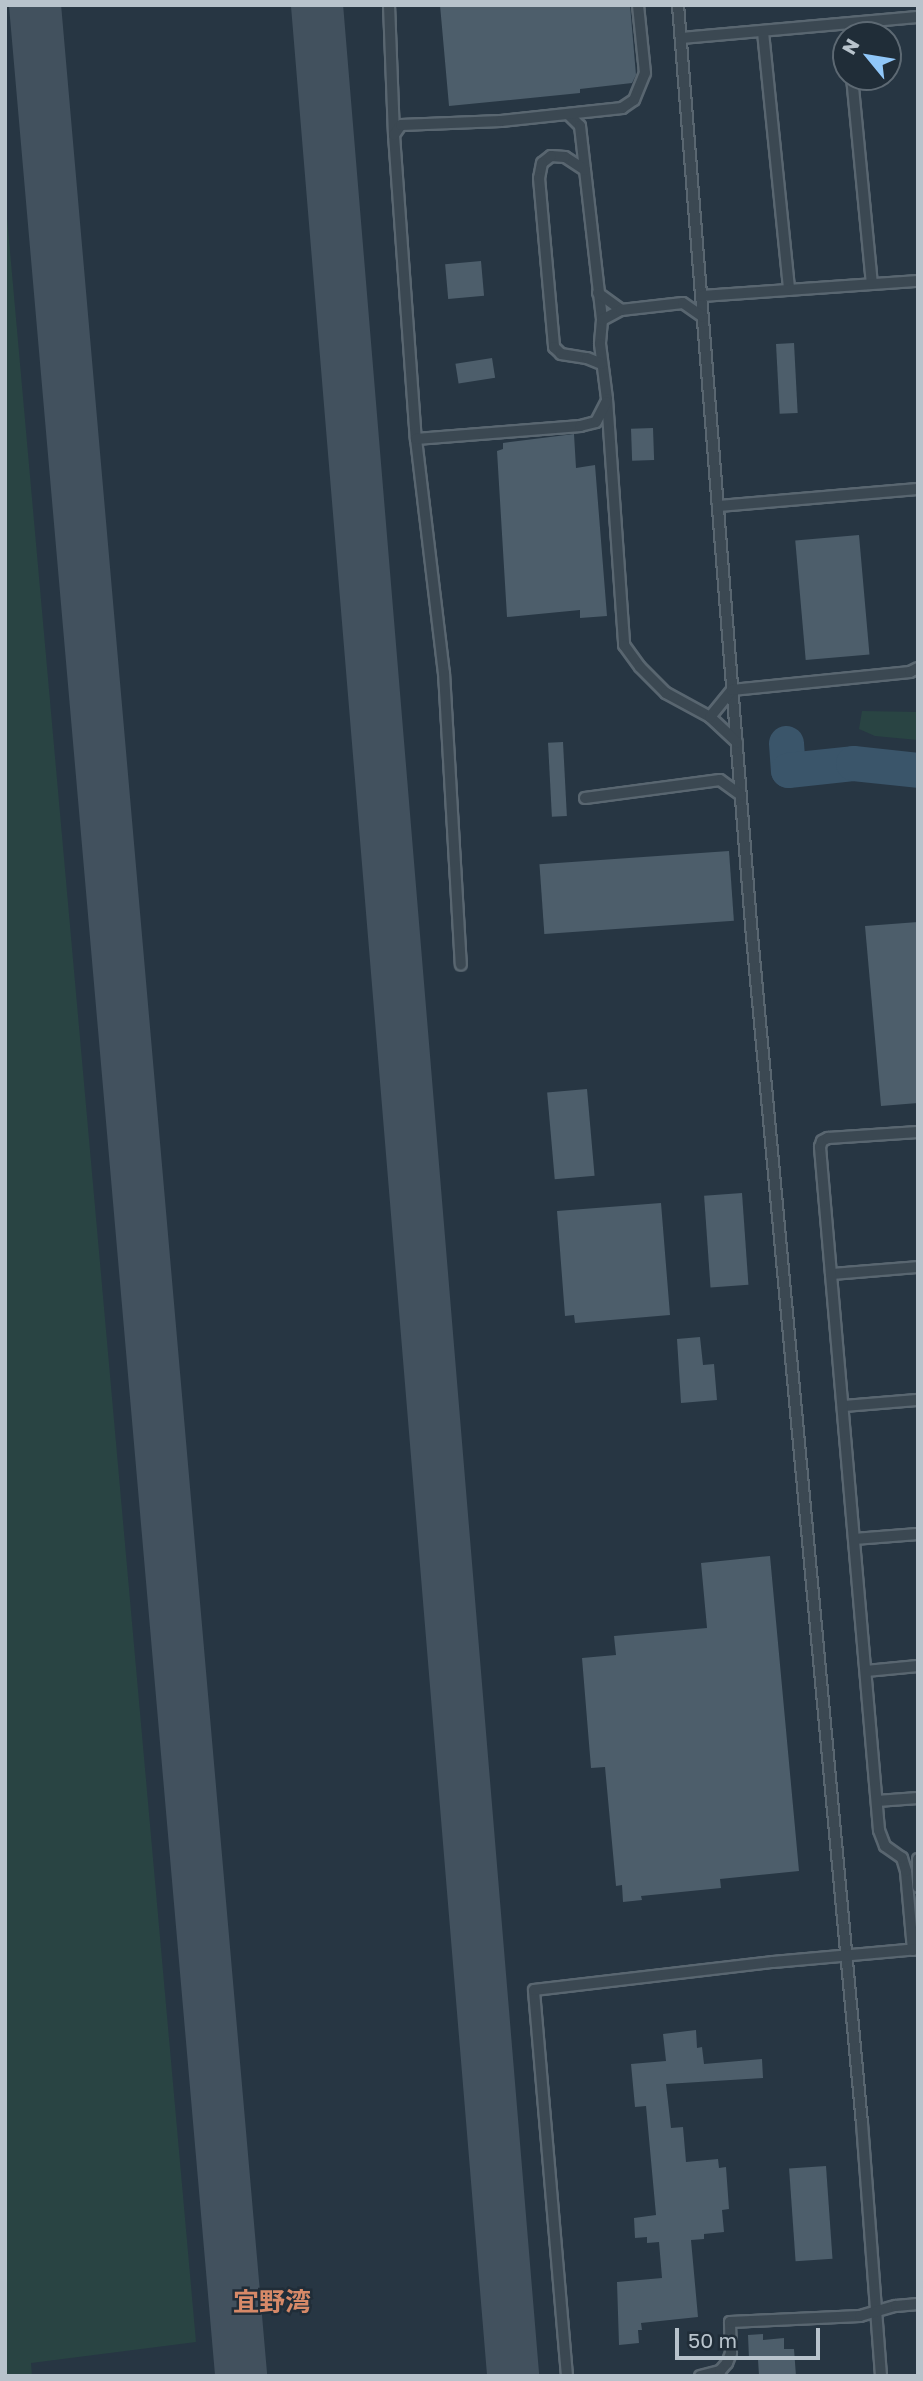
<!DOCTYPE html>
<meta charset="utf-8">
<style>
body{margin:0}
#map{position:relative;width:923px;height:2381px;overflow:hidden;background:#273643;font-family:"Golos Text","Noto Sans JP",sans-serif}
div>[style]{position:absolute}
.green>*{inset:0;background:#294443}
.river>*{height:35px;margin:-17.5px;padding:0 17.5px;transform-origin:17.5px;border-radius:17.5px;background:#3a556a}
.taxiway>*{height:52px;margin:-26px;padding:0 26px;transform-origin:26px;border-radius:26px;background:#42515e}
.building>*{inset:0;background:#4d5e6b;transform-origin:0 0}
.roads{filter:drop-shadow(2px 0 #596670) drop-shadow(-2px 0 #596670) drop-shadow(0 2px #596670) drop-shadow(0 -2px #596670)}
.service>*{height:10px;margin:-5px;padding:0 5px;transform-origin:5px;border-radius:5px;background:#3b4852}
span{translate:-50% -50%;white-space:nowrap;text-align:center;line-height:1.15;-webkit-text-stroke:5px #202d38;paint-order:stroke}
.quarter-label{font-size:26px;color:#d78968;font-weight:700}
.frame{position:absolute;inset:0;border:7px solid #b8c3cc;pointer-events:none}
.north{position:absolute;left:832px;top:21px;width:70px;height:70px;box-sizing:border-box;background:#202d38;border:2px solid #5d6973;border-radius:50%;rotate:300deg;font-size:19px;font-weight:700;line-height:28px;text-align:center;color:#b8c3cc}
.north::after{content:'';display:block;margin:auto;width:24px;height:32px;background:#90c7f9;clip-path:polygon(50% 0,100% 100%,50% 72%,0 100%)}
.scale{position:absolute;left:675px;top:2328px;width:145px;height:32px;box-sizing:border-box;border:4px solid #b8c3cc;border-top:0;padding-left:9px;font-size:21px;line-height:24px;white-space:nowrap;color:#b8c3cc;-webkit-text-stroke:5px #202d38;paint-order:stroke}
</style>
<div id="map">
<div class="green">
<div style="clip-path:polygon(5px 195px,196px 2342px,31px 2363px,32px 2376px,5px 2376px)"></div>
<div style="clip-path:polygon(862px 711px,918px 712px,918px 740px,875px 736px,859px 729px)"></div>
</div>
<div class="river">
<div style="left:786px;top:743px;width:27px;rotate:86deg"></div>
<div style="left:788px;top:770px;width:65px;rotate:-6.1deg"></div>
<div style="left:853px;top:763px;width:65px;rotate:6.1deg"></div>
</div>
<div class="taxiway">
<div style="left:35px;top:5px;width:2380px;rotate:85.03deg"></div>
<div style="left:317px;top:5px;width:2379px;rotate:85.27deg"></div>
</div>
<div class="building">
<div style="clip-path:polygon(440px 5px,630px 5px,636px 75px,632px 83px,580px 89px,580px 93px,449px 106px)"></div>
<div style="left:481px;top:261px;width:35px;height:36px;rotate:85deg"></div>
<div style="left:794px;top:343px;width:70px;height:18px;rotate:87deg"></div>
<div style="left:492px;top:358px;width:20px;height:37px;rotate:81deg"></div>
<div style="left:653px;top:428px;width:32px;height:22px;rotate:88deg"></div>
<div style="clip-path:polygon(574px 434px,576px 468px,595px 465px,607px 616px,580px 618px,580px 610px,507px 617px,497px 451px,503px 449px,503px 443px)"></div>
<div style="left:859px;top:535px;width:120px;height:64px;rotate:85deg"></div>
<div style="left:563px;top:742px;width:74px;height:15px;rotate:87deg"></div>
<div style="left:729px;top:851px;width:70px;height:190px;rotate:86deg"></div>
<div style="clip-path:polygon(918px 922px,918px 1103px,881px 1106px,865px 926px)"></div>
<div style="left:587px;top:1089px;width:87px;height:40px;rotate:85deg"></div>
<div style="left:742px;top:1193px;width:92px;height:38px;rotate:86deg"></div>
<div style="clip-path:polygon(661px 1203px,670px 1315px,575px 1323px,574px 1315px,565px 1316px,557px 1211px)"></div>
<div style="clip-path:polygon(700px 1337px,703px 1365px,714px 1364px,717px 1400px,681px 1403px,677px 1339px)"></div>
<div style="clip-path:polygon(770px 1556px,799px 1871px,720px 1879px,721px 1888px,641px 1896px,642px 1900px,623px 1902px,622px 1885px,616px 1886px,605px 1767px,591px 1768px,582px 1658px,616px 1655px,614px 1636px,707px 1628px,701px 1563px)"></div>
<div style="clip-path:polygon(696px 2030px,697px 2048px,702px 2047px,704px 2064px,762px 2059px,763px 2078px,666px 2084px,671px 2128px,683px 2127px,686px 2162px,718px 2159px,719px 2168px,726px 2167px,729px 2209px,722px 2210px,724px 2232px,704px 2234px,704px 2239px,691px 2240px,698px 2317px,641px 2323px,642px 2330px,638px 2330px,639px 2343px,619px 2345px,617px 2282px,662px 2278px,659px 2242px,647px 2243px,647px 2237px,635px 2238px,634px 2218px,656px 2215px,646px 2106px,635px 2107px,631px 2064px,666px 2061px,663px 2034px)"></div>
<div style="left:826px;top:2166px;width:93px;height:37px;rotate:86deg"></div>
<div style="clip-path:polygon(763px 2334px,763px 2340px,784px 2338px,784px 2349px,794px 2349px,796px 2376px,759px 2376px,758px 2359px,749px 2359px,748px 2335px)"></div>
</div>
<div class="roads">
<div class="service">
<div style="left:389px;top:5px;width:130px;rotate:87.8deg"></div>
<div style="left:394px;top:135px;width:305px;rotate:85.9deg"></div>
<div style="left:416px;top:439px;width:236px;rotate:83.2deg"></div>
<div style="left:444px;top:673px;width:292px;rotate:86.7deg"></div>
<div style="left:678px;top:5px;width:923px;rotate:85.46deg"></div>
<div style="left:751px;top:925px;width:1203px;rotate:84.71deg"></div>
<div style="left:862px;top:2123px;width:254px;rotate:85.7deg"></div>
<div style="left:763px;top:32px;width:259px;rotate:84.2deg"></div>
<div style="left:681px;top:38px;width:238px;rotate:-5.1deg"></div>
<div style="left:852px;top:77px;width:207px;rotate:84.5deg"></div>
<div style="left:568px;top:114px;width:17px;rotate:45deg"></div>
<div style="left:580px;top:126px;width:195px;rotate:83.5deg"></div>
<div style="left:602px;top:320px;width:24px;rotate:95deg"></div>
<div style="left:600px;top:344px;width:55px;rotate:82.7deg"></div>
<div style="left:607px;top:399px;width:247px;rotate:86deg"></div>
<div style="left:624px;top:645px;width:27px;rotate:54deg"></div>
<div style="left:640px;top:667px;width:37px;rotate:45deg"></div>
<div style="left:666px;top:693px;width:50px;rotate:28.6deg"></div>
<div style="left:710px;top:717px;width:37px;rotate:43deg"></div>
<div style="left:394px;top:135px;width:12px;rotate:-55deg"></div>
<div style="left:401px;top:125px;width:100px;rotate:-2.3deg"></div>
<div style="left:501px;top:121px;width:122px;rotate:-6.1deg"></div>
<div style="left:622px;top:108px;width:14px;rotate:-34deg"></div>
<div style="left:634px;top:100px;width:29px;rotate:-68deg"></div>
<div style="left:645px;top:73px;width:68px;rotate:-95.9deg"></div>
<div style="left:585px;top:170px;width:24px;rotate:-147deg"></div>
<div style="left:565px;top:157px;width:14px;rotate:-176deg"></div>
<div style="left:551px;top:156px;width:11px;rotate:142deg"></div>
<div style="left:542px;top:163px;width:15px;rotate:101deg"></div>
<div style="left:539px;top:178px;width:170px;rotate:84.9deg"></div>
<div style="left:554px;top:347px;width:10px;rotate:45deg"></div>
<div style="left:561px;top:354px;width:26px;rotate:9deg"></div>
<div style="left:587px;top:358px;width:16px;rotate:22deg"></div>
<div style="left:598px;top:293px;width:29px;rotate:36deg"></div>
<div style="left:702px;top:296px;width:217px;rotate:-4deg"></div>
<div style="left:602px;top:320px;width:21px;rotate:-28deg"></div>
<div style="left:621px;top:310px;width:62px;rotate:-6.4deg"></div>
<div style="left:683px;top:303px;width:24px;rotate:35deg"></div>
<div style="left:416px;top:439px;width:165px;rotate:-4.5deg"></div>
<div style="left:580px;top:426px;width:16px;rotate:-14deg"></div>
<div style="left:596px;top:422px;width:22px;rotate:-63deg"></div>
<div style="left:718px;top:506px;width:201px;rotate:-4.9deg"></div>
<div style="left:710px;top:717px;width:35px;rotate:-51deg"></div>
<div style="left:732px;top:690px;width:179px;rotate:-5.8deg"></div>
<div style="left:910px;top:672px;width:9px;rotate:-27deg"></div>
<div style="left:585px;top:798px;width:136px;rotate:-7.6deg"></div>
<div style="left:720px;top:780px;width:26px;rotate:36deg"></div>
<div style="left:831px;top:1274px;width:87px;rotate:-4.6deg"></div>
<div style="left:843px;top:1406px;width:75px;rotate:-4.6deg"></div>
<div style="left:854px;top:1539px;width:64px;rotate:-4.5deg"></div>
<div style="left:866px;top:1671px;width:52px;rotate:-5.5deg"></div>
<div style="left:877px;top:1801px;width:41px;rotate:-4.2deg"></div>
<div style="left:918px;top:1859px;width:28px;rotate:90deg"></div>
<div style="left:913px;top:1950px;width:79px;rotate:-95.1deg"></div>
<div style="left:906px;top:1871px;width:14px;rotate:-107deg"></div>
<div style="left:902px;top:1858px;width:21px;rotate:-145deg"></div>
<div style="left:885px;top:1846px;width:17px;rotate:-111deg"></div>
<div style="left:879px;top:1830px;width:686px;rotate:-94.94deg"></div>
<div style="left:820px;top:1147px;width:6px;rotate:-72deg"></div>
<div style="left:822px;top:1141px;width:7px;rotate:-27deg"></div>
<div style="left:828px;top:1138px;width:90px;rotate:-3.8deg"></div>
<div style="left:567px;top:2376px;width:387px;rotate:-94.9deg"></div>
<div style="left:534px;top:1990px;width:241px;rotate:-6.7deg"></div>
<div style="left:773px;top:1962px;width:146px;rotate:-5.1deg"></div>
<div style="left:700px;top:2376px;width:21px;rotate:-14deg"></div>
<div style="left:720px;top:2371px;width:11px;rotate:-49deg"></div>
<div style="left:727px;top:2363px;width:11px;rotate:-68deg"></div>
<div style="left:731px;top:2353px;width:31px;rotate:-92deg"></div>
<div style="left:730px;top:2322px;width:130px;rotate:-2.6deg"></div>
<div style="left:860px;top:2316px;width:37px;rotate:-16deg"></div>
<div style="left:896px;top:2306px;width:22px;rotate:-5deg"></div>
</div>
</div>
<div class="quarter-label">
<span style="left:272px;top:2302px">宜野湾</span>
</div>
<div class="frame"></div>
<div class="north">N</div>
<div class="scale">50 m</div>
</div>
